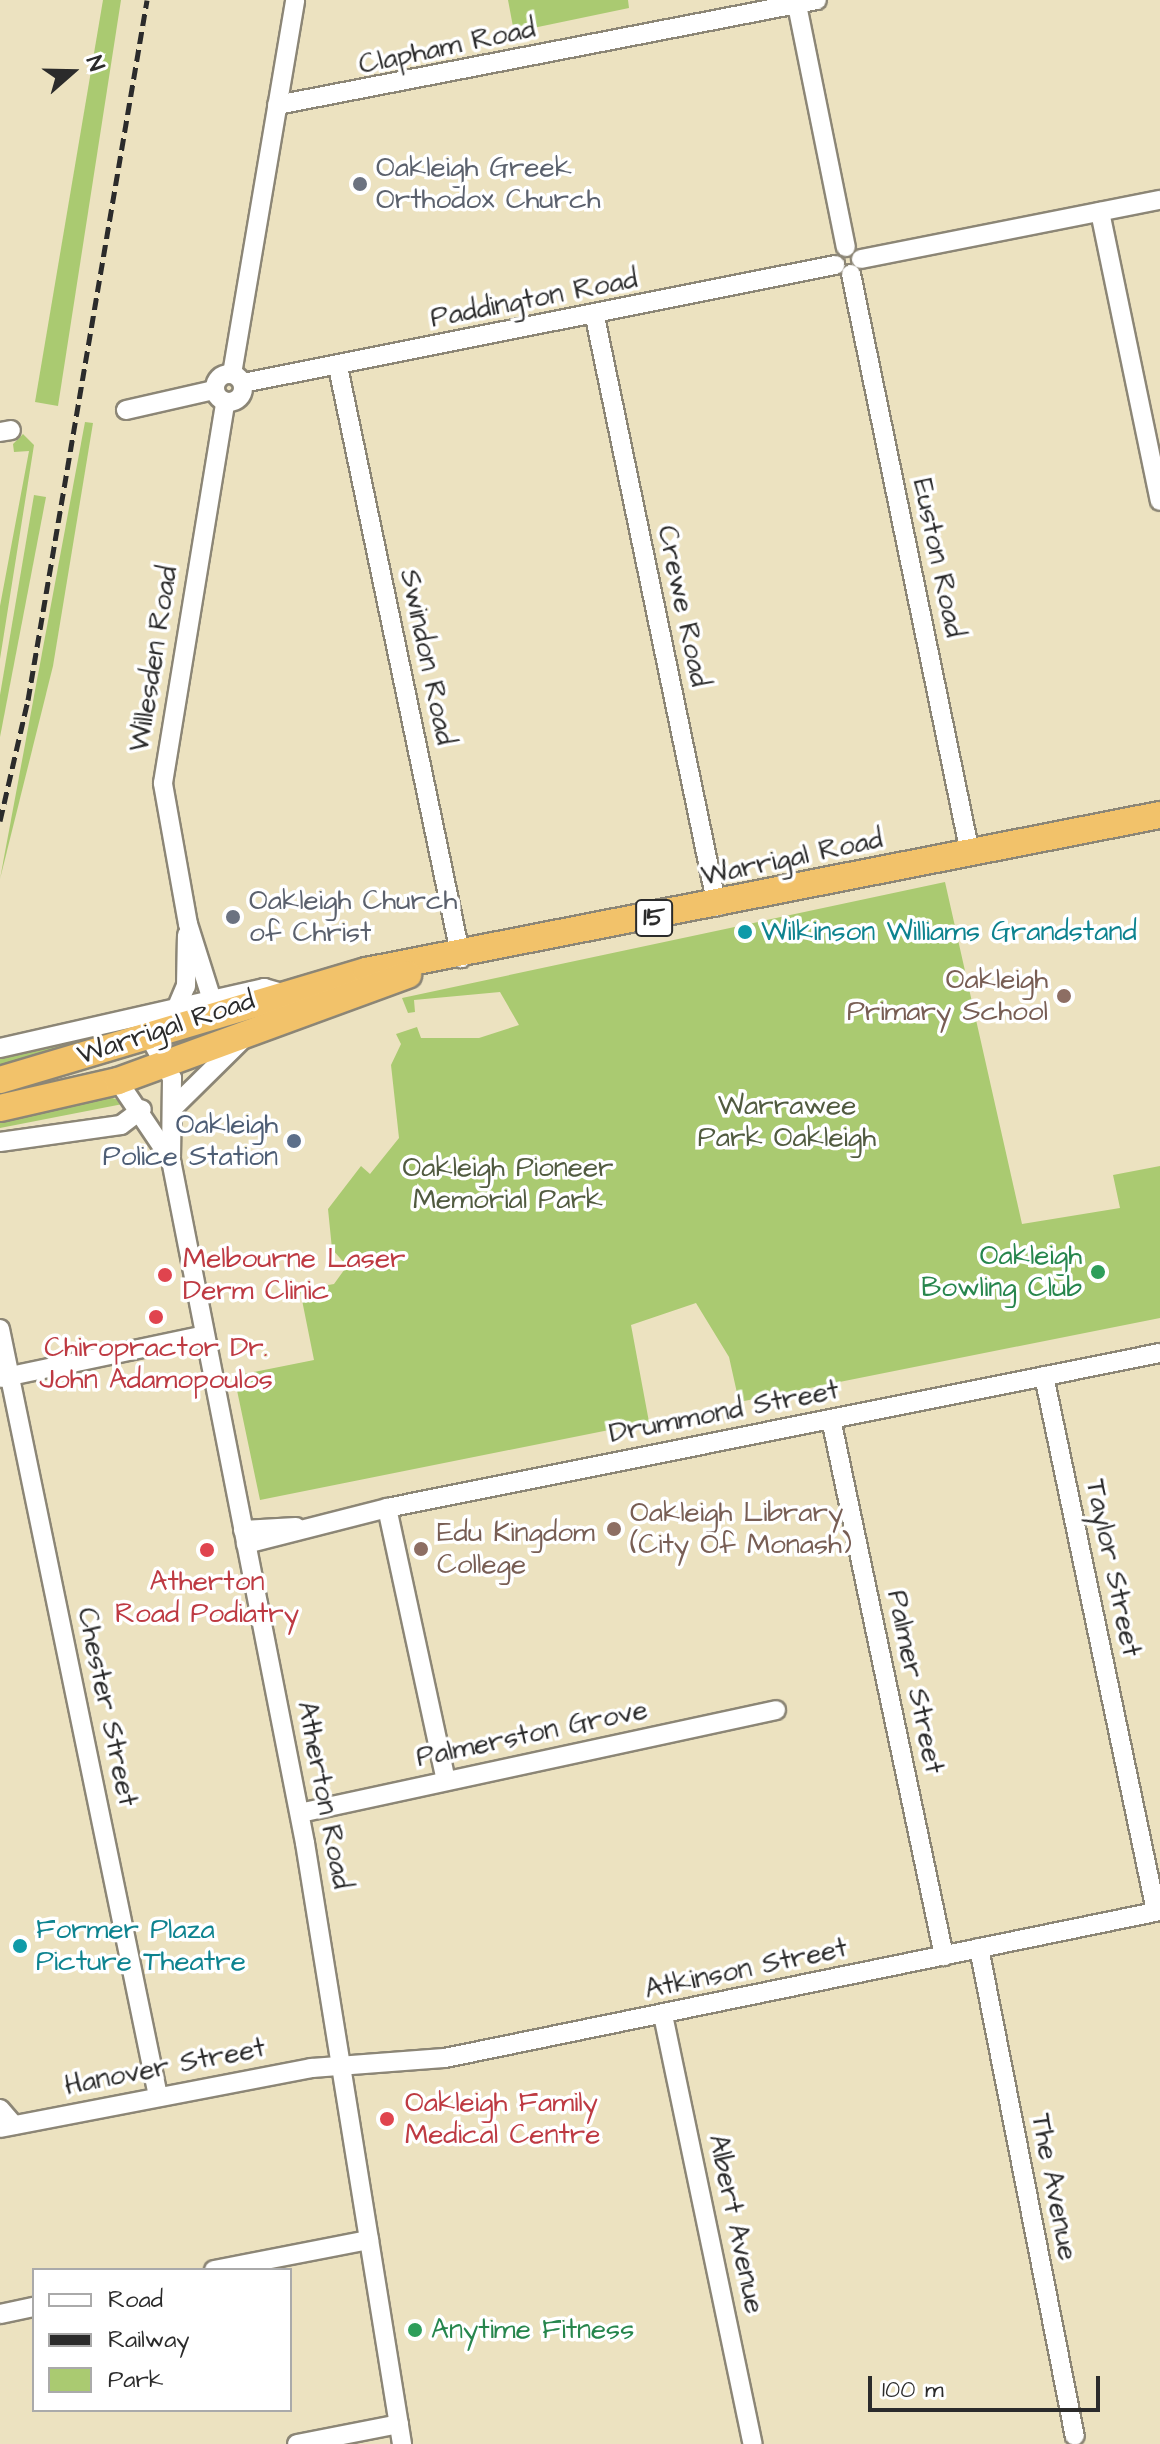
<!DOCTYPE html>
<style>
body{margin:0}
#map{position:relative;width:1160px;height:2444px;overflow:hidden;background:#ece2c0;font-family:"Architects Daughter",sans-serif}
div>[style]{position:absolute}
.green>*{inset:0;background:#aaca71}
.roads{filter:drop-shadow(2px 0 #8c8676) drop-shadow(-2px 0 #8c8676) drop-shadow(0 2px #8c8676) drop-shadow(0 -2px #8c8676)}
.minor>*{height:18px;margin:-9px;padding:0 9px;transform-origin:9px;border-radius:9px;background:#fff}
.minor>.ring{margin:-9px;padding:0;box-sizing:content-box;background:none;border:18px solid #fff;border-radius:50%}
.highway>*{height:26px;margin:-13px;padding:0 13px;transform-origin:13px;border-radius:13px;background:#f2c26a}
.rail>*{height:5px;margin-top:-2.5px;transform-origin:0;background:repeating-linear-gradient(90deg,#2b2b2b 0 12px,transparent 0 18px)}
.dots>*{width:22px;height:22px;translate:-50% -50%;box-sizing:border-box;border:4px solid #fff;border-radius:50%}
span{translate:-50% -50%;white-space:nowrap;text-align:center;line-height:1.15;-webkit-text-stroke:7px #fff;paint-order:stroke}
.shield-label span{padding:2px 6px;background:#fff;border:2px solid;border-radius:6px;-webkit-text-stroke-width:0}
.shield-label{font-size:26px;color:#2b2b2b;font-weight:700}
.street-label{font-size:28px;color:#2b2b2b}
.worship-label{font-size:28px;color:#5b616d}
.left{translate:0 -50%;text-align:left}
.culture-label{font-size:28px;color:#0d838f}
.education-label{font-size:28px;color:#785e54}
.right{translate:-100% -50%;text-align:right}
.park-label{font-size:28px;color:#515b40}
.service-label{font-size:28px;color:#4e5e75}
.leisure-label{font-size:28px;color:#27864d}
.health-label{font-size:28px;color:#be3a42}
.legend{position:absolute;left:32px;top:2268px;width:260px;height:144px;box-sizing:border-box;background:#fff;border:2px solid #aaa;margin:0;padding:10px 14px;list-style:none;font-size:24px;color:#2b2b2b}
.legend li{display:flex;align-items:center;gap:16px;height:40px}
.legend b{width:40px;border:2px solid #aaa}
.north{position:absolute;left:32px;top:32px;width:80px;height:80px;-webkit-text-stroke:6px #fff;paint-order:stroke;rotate:70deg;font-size:22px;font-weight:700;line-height:32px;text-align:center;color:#2b2b2b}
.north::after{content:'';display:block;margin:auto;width:28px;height:36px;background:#2b2b2b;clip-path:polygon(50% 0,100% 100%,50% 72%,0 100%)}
.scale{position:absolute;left:868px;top:2376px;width:232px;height:36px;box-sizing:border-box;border:4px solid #2b2b2b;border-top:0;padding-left:10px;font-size:24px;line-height:28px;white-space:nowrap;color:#2b2b2b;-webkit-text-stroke:6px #fff;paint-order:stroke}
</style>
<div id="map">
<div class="green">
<div style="clip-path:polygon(103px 0,121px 0,58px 406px,35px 402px)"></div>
<div style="clip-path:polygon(508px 0,628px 0,629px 8px,514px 32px)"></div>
<div style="clip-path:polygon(85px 422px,93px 423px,53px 666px,0 879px)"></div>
<div style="clip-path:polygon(23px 434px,34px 445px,0 659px,0 606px,29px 451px,14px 452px,13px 444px)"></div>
<div style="clip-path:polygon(34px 495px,46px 497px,0 737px,0 695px)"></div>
<div style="clip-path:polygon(945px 882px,1022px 1224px,1120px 1208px,1113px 1175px,1160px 1166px,1160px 1318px,739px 1402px,729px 1357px,696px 1303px,631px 1325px,649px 1422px,260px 1500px,234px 1376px,314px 1360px,300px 1290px,334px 1284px,347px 1266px,332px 1249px,328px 1209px,361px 1166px,370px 1174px,399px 1138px,391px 1065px,401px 1044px,396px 1034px,417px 1027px,421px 1038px,479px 1038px,519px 1025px,500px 992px,414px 1000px,415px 1012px,408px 1013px,402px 998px)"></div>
<div style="clip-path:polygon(155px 1023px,0 1067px,0 1056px)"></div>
<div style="clip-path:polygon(100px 1094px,128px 1103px,0 1128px,0 1118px)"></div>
</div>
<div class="roads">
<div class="minor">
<div style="left:796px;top:0;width:252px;rotate:78.6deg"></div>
<div style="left:277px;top:105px;width:550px;rotate:-11deg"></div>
<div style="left:1100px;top:212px;width:295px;rotate:78.3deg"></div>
<div style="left:861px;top:259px;width:305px;rotate:-11.2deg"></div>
<div style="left:851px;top:274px;width:591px;rotate:78.39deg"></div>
<div style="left:595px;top:317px;width:602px;rotate:78.3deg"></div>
<div style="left:338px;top:367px;width:604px;rotate:78.24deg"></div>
<div class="ring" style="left:215px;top:374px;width:10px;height:10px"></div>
<div style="left:232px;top:374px;width:379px;rotate:-80.4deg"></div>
<div style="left:243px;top:383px;width:604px;rotate:-11.27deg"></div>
<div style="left:126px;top:410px;width:90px;rotate:-12.8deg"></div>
<div style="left:0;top:432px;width:11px;rotate:-10deg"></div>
<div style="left:212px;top:1000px;width:80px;rotate:-107.5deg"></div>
<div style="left:188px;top:924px;width:143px;rotate:-100.1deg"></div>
<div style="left:163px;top:783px;width:385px;rotate:-80.7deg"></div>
<div style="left:176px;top:1009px;width:25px;rotate:-67deg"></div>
<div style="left:186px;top:986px;width:51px;rotate:-88.9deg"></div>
<div style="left:150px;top:1038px;width:46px;rotate:61.2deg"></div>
<div style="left:172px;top:1078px;width:82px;rotate:90.7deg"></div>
<div style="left:171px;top:1160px;width:696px;rotate:78.9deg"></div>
<div style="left:305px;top:1843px;width:609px;rotate:80.83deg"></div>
<div style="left:0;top:1048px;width:271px;rotate:-12.8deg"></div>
<div style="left:264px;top:988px;width:19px;rotate:16deg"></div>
<div style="left:118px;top:1081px;width:95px;rotate:56.1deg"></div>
<div style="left:174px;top:1107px;width:100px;rotate:-44.6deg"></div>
<div style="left:0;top:1142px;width:122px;rotate:-8deg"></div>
<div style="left:121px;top:1125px;width:26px;rotate:-37deg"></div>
<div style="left:0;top:1329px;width:783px;rotate:78.36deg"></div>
<div style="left:1044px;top:1376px;width:547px;rotate:78.18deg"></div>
<div style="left:1px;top:1378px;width:208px;rotate:-11.9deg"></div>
<div style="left:831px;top:1419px;width:549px;rotate:78.12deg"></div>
<div style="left:387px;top:1508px;width:278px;rotate:77.8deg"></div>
<div style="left:243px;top:1530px;width:53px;rotate:-3.2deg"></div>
<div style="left:246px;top:1544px;width:146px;rotate:-14.3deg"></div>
<div style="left:387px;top:1508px;width:788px;rotate:-11.34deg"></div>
<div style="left:300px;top:1813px;width:487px;rotate:-12.2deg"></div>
<div style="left:979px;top:1948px;width:497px;rotate:78.9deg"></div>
<div style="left:663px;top:2015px;width:438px;rotate:78.2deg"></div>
<div style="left:0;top:2109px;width:21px;rotate:49deg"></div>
<div style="left:0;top:2128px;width:317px;rotate:-10.9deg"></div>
<div style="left:311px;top:2068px;width:134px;rotate:-4.3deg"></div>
<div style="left:445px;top:2058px;width:730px;rotate:-11.62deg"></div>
<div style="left:214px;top:2270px;width:158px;rotate:-11deg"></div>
<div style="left:0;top:2314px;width:35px;rotate:-12deg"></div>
<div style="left:297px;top:2444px;width:104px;rotate:-11.1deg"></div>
</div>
<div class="highway">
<div style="left:0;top:1080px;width:382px;rotate:-16.6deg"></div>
<div style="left:366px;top:971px;width:809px;rotate:-11.12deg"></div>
<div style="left:0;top:1108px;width:121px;rotate:-12.9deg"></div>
<div style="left:118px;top:1081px;width:309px;rotate:-20.1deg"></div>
</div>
</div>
<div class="rail">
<div style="left:0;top:821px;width:124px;rotate:-77deg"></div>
<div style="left:28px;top:700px;width:710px;rotate:-80.35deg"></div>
</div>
<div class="dots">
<div style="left:360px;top:184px;background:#6b7280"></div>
<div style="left:233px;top:917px;background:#6b7280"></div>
<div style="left:745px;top:932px;background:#0f9aa8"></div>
<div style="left:1064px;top:996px;background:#8d6e63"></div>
<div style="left:294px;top:1141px;background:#5c6f8a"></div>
<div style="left:1098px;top:1272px;background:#2e9e5b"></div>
<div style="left:165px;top:1275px;background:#e0444e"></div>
<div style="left:156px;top:1317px;background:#e0444e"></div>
<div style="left:614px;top:1529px;background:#8d6e63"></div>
<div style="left:421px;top:1549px;background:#8d6e63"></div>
<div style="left:207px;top:1550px;background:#e0444e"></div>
<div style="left:20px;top:1946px;background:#0f9aa8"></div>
<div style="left:387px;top:2119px;background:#e0444e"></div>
<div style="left:415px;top:2330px;background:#2e9e5b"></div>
</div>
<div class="shield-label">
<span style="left:654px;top:918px">15</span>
</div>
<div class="street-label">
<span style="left:447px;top:47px;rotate:-12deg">Clapham Road</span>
<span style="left:534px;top:299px;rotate:-11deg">Paddington Road</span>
<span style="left:938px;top:558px;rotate:78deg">Euston Road</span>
<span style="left:683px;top:606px;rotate:78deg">Crewe Road</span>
<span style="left:427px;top:657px;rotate:78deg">Swindon Road</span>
<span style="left:154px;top:659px;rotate:-81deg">Willesden Road</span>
<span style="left:792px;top:858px;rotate:-12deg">Warrigal Road</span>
<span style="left:166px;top:1028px;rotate:-18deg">Warrigal Road</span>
<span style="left:724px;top:1412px;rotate:-11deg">Drummond Street</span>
<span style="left:1113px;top:1568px;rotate:78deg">Taylor Street</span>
<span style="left:915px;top:1682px;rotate:78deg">Palmer Street</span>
<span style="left:107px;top:1707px;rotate:78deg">Chester Street</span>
<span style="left:532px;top:1734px;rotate:-12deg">Palmerston Grove</span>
<span style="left:324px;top:1795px;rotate:79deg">Atherton Road</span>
<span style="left:746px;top:1969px;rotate:-12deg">Atkinson Street</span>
<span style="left:165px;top:2067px;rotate:-11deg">Hanover Street</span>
<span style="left:1054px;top:2187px;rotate:79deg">The Avenue</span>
<span style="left:736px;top:2224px;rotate:78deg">Albert Avenue</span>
</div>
<div class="worship-label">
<span class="left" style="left:376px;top:184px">Oakleigh Greek<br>Orthodox Church</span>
<span class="left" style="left:249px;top:917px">Oakleigh Church<br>of Christ</span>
</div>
<div class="culture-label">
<span class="left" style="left:761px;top:932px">Wilkinson Williams Grandstand</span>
<span class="left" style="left:36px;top:1946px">Former Plaza<br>Picture Theatre</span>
</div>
<div class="education-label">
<span class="right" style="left:1048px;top:996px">Oakleigh<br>Primary School</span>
<span class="left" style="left:630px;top:1529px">Oakleigh Library<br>(City Of Monash)</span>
<span class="left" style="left:437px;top:1549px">Edu Kingdom<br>College</span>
</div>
<div class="park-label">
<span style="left:787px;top:1122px">Warrawee<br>Park Oakleigh</span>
<span style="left:508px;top:1184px">Oakleigh Pioneer<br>Memorial Park</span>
</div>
<div class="service-label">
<span class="right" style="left:278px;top:1141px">Oakleigh<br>Police Station</span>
</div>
<div class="leisure-label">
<span class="right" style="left:1082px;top:1272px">Oakleigh<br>Bowling Club</span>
<span class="left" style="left:431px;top:2330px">Anytime Fitness</span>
</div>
<div class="health-label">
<span class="left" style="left:183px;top:1275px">Melbourne Laser<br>Derm Clinic</span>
<span style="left:156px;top:1364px">Chiropractor Dr.<br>John Adamopoulos</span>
<span style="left:207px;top:1598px">Atherton<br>Road Podiatry</span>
<span class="left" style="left:405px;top:2119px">Oakleigh Family<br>Medical Centre</span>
</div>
<ul class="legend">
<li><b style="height:10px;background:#fff"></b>Road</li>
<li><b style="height:10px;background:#2b2b2b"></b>Railway</li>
<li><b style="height:22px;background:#aaca71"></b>Park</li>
</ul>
<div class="north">N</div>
<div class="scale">100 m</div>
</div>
